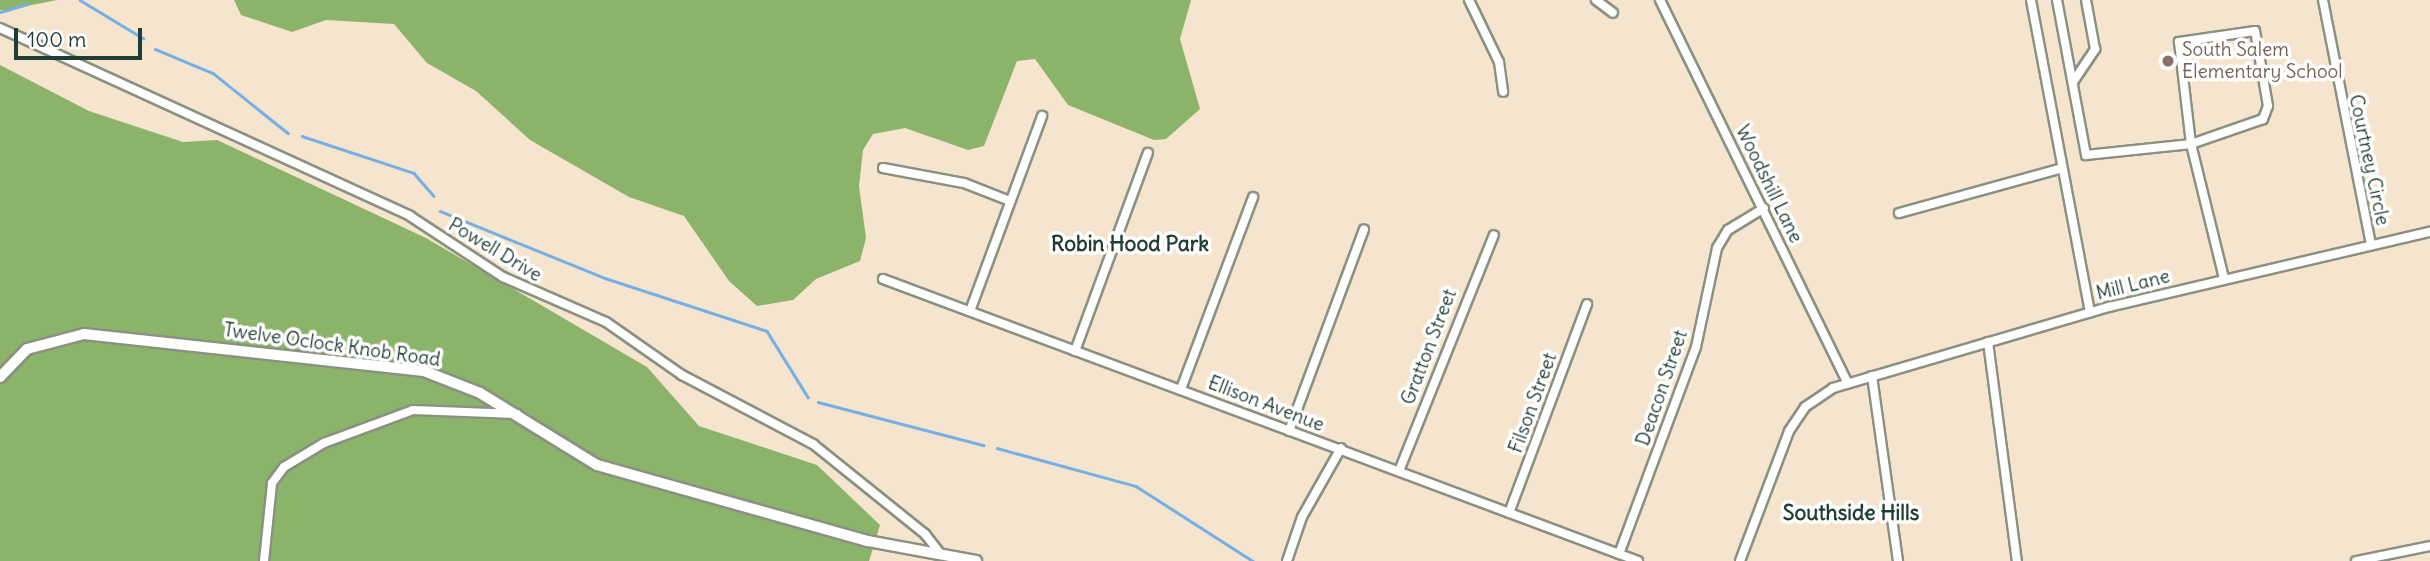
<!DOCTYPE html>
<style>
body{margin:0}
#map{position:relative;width:2430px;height:561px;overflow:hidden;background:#f5e5ce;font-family:Delius,sans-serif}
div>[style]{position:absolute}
.forest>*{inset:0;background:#8bb369}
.stream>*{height:2.5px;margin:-1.25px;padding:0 1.25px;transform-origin:1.25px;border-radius:1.25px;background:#76afe6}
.roads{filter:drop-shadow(2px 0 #8a9181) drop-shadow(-2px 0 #8a9181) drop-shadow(0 2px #8a9181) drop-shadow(0 -2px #8a9181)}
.minor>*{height:8px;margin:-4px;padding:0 4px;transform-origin:4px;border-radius:4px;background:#fff}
.tertiary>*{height:10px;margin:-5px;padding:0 5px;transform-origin:5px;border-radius:5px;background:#fff}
.dots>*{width:19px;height:19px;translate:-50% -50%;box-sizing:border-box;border:4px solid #fff;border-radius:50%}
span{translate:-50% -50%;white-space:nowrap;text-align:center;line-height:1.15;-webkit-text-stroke:7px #fff;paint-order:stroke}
.education-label{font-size:19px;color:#785e54}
.left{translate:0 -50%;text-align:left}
.street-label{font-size:19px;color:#1f3d34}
.neighbourhood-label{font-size:21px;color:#1f3d34;font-weight:700}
.scale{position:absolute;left:14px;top:28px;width:128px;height:32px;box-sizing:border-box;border:4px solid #1f3d34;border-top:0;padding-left:9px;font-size:21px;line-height:24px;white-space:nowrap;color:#1f3d34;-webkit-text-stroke:5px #fff;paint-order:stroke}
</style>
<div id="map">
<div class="forest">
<div style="clip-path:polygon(0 0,57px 0,7px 10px,0 10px)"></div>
<div style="clip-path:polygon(234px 0,1191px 0,1180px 39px,1200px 109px,1166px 139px,1154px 140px,1068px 105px,1035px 59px,1017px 61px,984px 146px,968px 150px,905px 128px,873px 134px,863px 150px,859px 186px,866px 238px,860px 261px,816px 279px,793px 300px,757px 306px,729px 281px,684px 216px,629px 197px,530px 140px,476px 91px,427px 63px,394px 24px,326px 20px,292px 32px,241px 15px)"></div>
<div style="clip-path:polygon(0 65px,89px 111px,183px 142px,217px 140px,426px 238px,647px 367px,699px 426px,817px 465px,880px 525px,869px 561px,0 561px)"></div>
</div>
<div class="stream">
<div style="left:80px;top:0;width:74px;rotate:31.1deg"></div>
<div style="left:0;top:12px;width:29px;rotate:-16deg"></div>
<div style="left:155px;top:49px;width:63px;rotate:22.5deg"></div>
<div style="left:213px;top:73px;width:96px;rotate:38.7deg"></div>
<div style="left:302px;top:136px;width:118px;rotate:18.3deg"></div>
<div style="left:414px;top:173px;width:30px;rotate:49deg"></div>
<div style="left:440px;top:211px;width:178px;rotate:22.1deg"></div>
<div style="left:605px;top:278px;width:170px;rotate:18.1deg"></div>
<div style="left:767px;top:331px;width:78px;rotate:58.2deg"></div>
<div style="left:818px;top:402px;width:171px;rotate:14.6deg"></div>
<div style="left:997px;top:448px;width:144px;rotate:15.3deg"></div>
<div style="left:1136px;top:486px;width:139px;rotate:32.7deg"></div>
</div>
<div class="roads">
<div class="minor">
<div style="left:1469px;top:0;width:69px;rotate:64.2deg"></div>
<div style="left:1499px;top:62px;width:30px;rotate:82deg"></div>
<div style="left:1596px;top:0;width:21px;rotate:37deg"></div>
<div style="left:1660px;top:0;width:427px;rotate:63.9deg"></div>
<div style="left:2031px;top:0;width:318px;rotate:79.3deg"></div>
<div style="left:2057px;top:0;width:158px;rotate:79.4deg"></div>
<div style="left:2086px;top:155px;width:106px;rotate:-6deg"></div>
<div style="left:2191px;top:144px;width:76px;rotate:-19.1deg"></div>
<div style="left:2263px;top:119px;width:14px;rotate:-69deg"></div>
<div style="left:2268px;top:106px;width:76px;rotate:-99.8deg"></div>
<div style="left:2255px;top:31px;width:77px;rotate:171.8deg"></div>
<div style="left:2179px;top:42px;width:103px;rotate:83.3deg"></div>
<div style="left:2191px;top:144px;width:138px;rotate:76.2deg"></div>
<div style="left:2323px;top:0;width:249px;rotate:78.9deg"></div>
<div style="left:0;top:28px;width:451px;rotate:24.6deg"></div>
<div style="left:410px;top:216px;width:111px;rotate:33.3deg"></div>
<div style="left:503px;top:277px;width:112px;rotate:23.6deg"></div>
<div style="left:606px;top:322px;width:93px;rotate:34.9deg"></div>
<div style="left:682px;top:375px;width:148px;rotate:27.8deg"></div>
<div style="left:813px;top:444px;width:144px;rotate:38.8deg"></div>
<div style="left:925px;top:534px;width:24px;rotate:52deg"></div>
<div style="left:2073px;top:82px;width:40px;rotate:-56deg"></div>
<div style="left:2095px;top:49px;width:50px;rotate:-100.4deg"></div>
<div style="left:883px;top:168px;width:82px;rotate:10.5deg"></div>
<div style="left:964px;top:183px;width:49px;rotate:21.4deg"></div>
<div style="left:1899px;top:213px;width:169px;rotate:-15.4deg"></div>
<div style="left:883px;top:279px;width:806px;rotate:20.48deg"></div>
<div style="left:970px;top:311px;width:208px;rotate:-69.7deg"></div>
<div style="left:1988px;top:342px;width:221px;rotate:82.5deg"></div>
<div style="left:1075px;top:351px;width:211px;rotate:-69.8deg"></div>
<div style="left:1872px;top:376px;width:187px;rotate:82deg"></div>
<div style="left:1181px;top:389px;width:205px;rotate:-69.4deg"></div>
<div style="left:1289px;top:431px;width:215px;rotate:-69.6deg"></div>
<div style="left:1399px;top:471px;width:254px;rotate:-68.1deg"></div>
<div style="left:1509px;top:513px;width:223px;rotate:-69.5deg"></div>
<div style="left:1619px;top:554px;width:221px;rotate:-69.6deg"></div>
<div style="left:1696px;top:347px;width:101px;rotate:-78deg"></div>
<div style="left:1717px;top:248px;width:21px;rotate:-59deg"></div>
<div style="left:1728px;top:230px;width:42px;rotate:-31.4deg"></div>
<div style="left:264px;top:561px;width:78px;rotate:-84.1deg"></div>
<div style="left:272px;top:483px;width:20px;rotate:-53deg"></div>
<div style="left:284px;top:467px;width:47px;rotate:-31deg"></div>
<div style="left:324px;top:443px;width:95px;rotate:-20.3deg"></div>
<div style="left:413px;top:410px;width:104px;rotate:2.2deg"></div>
<div style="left:1287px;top:561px;width:46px;rotate:-71.2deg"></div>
<div style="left:1302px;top:517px;width:79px;rotate:-60.5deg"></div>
<div style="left:1740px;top:561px;width:139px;rotate:-69.3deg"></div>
<div style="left:1789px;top:431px;width:29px;rotate:-56deg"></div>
<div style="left:1805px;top:407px;width:34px;rotate:-34deg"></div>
<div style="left:1833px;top:388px;width:288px;rotate:-16.4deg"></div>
<div style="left:2109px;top:307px;width:330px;rotate:-13.2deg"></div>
<div style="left:2356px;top:561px;width:76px;rotate:-11.5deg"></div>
</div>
<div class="tertiary">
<div style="left:0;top:377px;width:39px;rotate:-46deg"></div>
<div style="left:27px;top:349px;width:59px;rotate:-14.7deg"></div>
<div style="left:84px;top:334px;width:342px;rotate:6.2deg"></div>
<div style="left:424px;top:371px;width:60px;rotate:21.4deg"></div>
<div style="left:480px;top:393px;width:137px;rotate:31.6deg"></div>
<div style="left:597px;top:465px;width:281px;rotate:15.7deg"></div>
<div style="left:868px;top:541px;width:110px;rotate:10.5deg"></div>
</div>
</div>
<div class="dots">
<div style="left:2168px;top:61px;background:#8d6e63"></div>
</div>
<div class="education-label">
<span class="left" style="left:2182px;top:61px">South Salem<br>Elementary School</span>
</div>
<div class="street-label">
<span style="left:2369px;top:160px;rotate:78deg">Courtney Circle</span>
<span style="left:1769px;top:184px;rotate:64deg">Woodshill Lane</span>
<span style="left:495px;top:250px;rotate:31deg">Powell Drive</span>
<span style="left:2133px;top:285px;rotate:-14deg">Mill Lane</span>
<span style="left:332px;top:345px;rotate:8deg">Twelve Oclock Knob Road</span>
<span style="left:1429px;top:347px;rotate:-69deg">Gratton Street</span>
<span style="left:1662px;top:388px;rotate:-71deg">Deacon Street</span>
<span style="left:1533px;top:403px;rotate:-70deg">Filson Street</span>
<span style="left:1266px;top:404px;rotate:21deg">Ellison Avenue</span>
</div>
<div class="neighbourhood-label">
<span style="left:1130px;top:244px">Robin Hood Park</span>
<span style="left:1851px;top:513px">Southside Hills</span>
</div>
<div class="scale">100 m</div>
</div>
